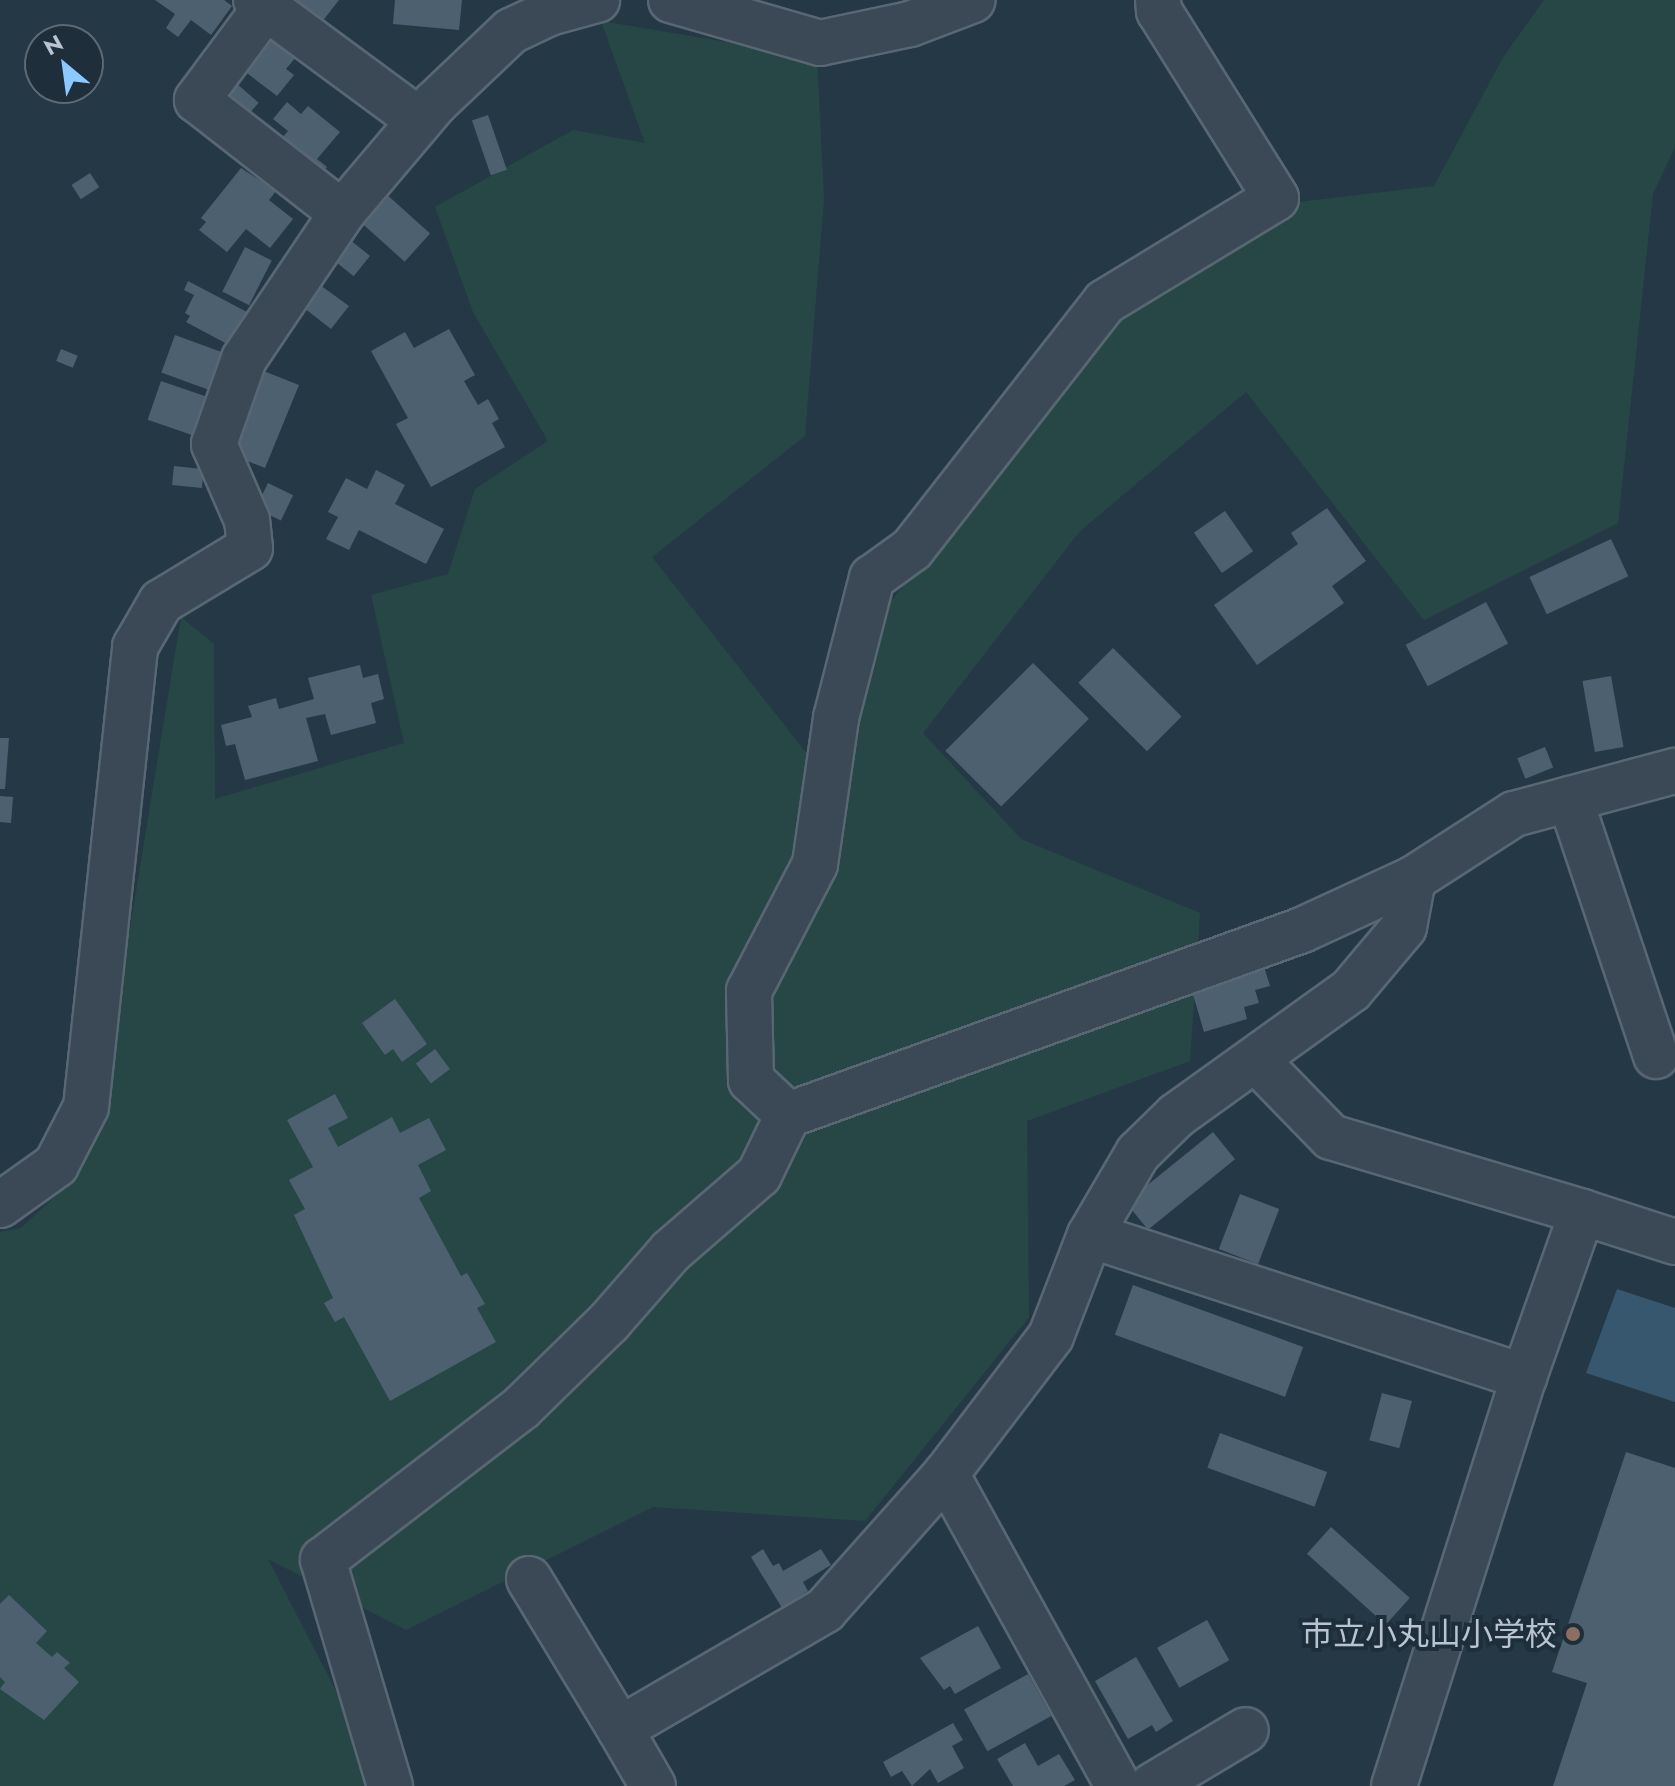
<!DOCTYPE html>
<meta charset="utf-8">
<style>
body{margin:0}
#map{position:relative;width:1675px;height:1786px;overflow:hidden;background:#253846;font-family:Jost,"Noto Sans JP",sans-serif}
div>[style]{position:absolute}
.green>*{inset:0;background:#274746}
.water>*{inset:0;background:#37576e}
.building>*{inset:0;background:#4c606f;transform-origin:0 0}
.roads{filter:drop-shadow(2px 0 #586773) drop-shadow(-2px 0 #586773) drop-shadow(0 2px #586773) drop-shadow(0 -2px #586773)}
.minor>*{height:44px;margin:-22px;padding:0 22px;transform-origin:22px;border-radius:22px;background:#3a4955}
.dots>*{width:22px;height:22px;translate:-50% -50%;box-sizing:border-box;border:4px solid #1e2e3b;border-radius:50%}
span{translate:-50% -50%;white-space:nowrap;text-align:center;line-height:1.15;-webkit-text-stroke:8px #1e2e3b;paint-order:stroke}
.poi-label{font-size:32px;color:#b8c4cf}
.right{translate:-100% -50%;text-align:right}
.north{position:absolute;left:24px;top:24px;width:80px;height:80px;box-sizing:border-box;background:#1e2e3b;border:2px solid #5c6a76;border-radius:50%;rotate:331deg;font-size:22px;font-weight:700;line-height:32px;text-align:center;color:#b8c4cf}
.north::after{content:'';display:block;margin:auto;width:28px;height:36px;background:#8cc9ff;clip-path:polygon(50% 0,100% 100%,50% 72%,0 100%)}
</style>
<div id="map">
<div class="green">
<div style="clip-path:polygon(1544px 0,1675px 0,1675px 147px,1653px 194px,1618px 523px,1424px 620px,1246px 392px,1080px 531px,923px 733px,1021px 839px,1200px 913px,1190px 1061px,1027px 1121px,1029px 1317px,865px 1521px,653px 1507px,406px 1630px,268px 1559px,339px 1697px,372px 1786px,0 1786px,0 1232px,21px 1228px,67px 1185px,103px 1093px,181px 617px,214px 644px,215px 799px,404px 743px,371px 595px,448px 574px,475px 489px,548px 441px,473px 312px,435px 207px,573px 130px,645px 143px,601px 21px,817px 57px,824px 199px,805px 436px,652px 557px,834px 788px,882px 613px,1123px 299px,1290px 203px,1434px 186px,1504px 56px)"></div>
</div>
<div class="water">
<div style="clip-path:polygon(1617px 1289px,1675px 1308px,1675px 1402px,1586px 1373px)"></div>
</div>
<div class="building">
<div style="clip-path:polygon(155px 0,224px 0,232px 6px,211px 35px,191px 20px,178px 37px,166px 28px,175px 14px)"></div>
<div style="clip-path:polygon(296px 0,339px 0,318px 27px,291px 6px)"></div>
<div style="clip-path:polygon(395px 0,462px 0,459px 30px,393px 24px)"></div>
<div style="clip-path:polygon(265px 33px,296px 57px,286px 69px,294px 75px,277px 96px,239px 67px)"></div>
<div style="left:236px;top:83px;width:30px;height:19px;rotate:41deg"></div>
<div style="clip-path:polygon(287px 102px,301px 114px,308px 106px,340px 132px,317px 159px,327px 167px,320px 175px,279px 141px,288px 131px,273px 119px)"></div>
<div style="left:488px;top:115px;width:58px;height:17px;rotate:71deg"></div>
<div style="clip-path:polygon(241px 168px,276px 191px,269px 200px,293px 219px,270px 248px,246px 229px,227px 252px,199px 230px,206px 222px,201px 218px)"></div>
<div style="left:90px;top:173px;width:17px;height:22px;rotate:57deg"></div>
<div style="left:384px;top:192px;width:62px;height:38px;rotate:42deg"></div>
<div style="left:349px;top:239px;width:27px;height:26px;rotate:39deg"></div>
<div style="left:245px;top:247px;width:30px;height:50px;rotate:27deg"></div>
<div style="clip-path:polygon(188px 281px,247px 312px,229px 345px,186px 322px,190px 316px,185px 313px,194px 295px,184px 290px)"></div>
<div style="clip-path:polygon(320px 285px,349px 306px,331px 329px,299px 304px)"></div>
<div style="clip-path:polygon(449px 329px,475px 375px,464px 381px,478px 405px,488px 399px,499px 419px,492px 423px,505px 447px,431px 487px,396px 424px,408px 418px,371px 351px,405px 332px,414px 348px)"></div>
<div style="left:175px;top:335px;width:56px;height:40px;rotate:20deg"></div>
<div style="left:61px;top:349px;width:18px;height:13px;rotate:22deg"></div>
<div style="clip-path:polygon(256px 368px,299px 385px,265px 468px,230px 454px,260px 380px,252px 377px)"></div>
<div style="left:161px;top:381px;width:53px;height:41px;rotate:19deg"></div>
<div style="left:174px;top:466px;width:30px;height:19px;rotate:6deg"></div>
<div style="clip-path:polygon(376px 470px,405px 485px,395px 504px,444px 529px,426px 564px,359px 530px,349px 550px,326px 539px,338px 517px,328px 512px,346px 478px,367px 489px)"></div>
<div style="left:268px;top:483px;width:28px;height:28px;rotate:26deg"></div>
<div style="clip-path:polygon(1327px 508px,1366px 561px,1332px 586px,1344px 603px,1257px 665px,1214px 605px,1298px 544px,1291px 533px)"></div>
<div style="left:1225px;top:511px;width:49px;height:38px;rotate:55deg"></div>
<div style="left:1611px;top:539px;width:41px;height:90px;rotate:65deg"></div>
<div style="left:1486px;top:602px;width:47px;height:91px;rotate:62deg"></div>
<div style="left:1113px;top:648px;width:97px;height:49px;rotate:45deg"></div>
<div style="left:1033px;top:663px;width:79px;height:124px;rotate:45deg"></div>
<div style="clip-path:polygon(360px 665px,363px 678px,378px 674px,384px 699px,371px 703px,376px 723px,331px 735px,325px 714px,306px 718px,318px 761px,245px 780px,235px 744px,226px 746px,221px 725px,252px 717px,248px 706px,276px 698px,279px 709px,314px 699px,308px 678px)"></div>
<div style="left:1611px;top:676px;width:72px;height:29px;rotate:80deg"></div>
<div style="clip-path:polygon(0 738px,9px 738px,5px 789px,0 789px)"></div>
<div style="left:1545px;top:747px;width:22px;height:30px;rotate:68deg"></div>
<div style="clip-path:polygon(0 796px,13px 797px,11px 823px,0 822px)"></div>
<div style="clip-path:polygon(1262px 960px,1270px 986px,1255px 990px,1259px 1003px,1244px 1007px,1247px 1019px,1204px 1032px,1192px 991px,1232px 979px,1229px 970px)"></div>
<div style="clip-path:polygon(395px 999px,427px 1044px,402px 1062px,393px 1049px,385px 1055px,362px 1023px)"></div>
<div style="left:435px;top:1049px;width:25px;height:24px;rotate:53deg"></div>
<div style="clip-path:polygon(335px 1094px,348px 1118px,328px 1128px,338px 1147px,392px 1117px,400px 1133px,429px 1118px,446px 1150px,418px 1165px,431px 1191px,419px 1198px,461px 1276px,467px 1273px,485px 1304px,477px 1308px,496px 1342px,390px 1401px,344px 1317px,335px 1322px,324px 1303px,333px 1298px,294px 1215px,305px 1209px,289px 1180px,313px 1167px,287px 1120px)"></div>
<div style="left:1213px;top:1132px;width:35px;height:112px;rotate:51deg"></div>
<div style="left:1240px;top:1194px;width:42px;height:59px;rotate:21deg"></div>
<div style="left:1133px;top:1285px;width:181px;height:53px;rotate:20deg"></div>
<div style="left:1382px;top:1393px;width:31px;height:49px;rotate:15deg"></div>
<div style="left:1220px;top:1433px;width:114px;height:37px;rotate:20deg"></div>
<div style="clip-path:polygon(1626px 1452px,1675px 1468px,1675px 1786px,1553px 1786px,1587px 1683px,1552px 1672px)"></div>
<div style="left:1331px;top:1527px;width:106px;height:36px;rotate:42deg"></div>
<div style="clip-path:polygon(763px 1549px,773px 1566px,779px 1563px,783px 1571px,821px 1549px,831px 1565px,803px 1582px,808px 1591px,782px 1608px,751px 1557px)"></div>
<div style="clip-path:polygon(9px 1595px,47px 1631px,36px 1643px,52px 1657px,57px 1652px,70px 1663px,64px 1668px,79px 1682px,44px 1720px,0 1689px,5px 1682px,0 1677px,0 1604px)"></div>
<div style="left:1207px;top:1620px;width:46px;height:57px;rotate:61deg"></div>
<div style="clip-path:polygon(978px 1626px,1001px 1668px,955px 1694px,950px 1686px,944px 1690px,920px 1658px)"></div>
<div style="clip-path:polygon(1136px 1657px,1173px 1721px,1156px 1732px,1152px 1725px,1128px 1739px,1095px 1681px)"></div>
<div style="left:1028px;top:1674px;width:48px;height:73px;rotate:61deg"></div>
<div style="clip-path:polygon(953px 1723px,963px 1740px,952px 1746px,964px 1768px,938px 1783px,930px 1769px,912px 1786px,902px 1771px,891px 1777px,883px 1762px)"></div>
<div style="clip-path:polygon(1025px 1743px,1038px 1766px,1059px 1754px,1075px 1780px,1064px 1786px,1013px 1786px,997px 1759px)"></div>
</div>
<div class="roads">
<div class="minor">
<div style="left:256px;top:0;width:202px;rotate:36.4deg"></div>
<div style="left:671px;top:0;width:155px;rotate:16.1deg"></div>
<div style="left:820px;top:43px;width:92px;rotate:-11.9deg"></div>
<div style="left:910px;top:24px;width:67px;rotate:-20.9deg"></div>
<div style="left:266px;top:7px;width:116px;rotate:126.6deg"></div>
<div style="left:197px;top:100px;width:184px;rotate:37.9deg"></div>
<div style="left:1570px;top:799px;width:271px;rotate:71.5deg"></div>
<div style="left:1257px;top:1061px;width:106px;rotate:45.8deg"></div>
<div style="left:1331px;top:1137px;width:262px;rotate:16.6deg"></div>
<div style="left:788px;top:1115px;width:51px;rotate:-136.6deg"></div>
<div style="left:751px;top:1080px;width:89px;rotate:-91.3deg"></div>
<div style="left:749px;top:991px;width:143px;rotate:-62.5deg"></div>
<div style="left:815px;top:864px;width:148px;rotate:-81.8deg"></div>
<div style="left:836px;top:718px;width:145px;rotate:-75.6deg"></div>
<div style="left:872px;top:578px;width:49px;rotate:-35.9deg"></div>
<div style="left:912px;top:549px;width:313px;rotate:-52deg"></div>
<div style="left:1105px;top:302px;width:200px;rotate:-31.3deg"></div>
<div style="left:1276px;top:198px;width:221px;rotate:-122deg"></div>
<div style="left:1159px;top:11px;width:11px;rotate:-95deg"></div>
<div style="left:0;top:1205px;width:69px;rotate:-35.5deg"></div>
<div style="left:56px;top:1165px;width:65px;rotate:-62.7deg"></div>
<div style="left:86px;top:1107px;width:463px;rotate:-83.9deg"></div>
<div style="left:135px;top:647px;width:52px;rotate:-60deg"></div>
<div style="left:161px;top:602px;width:104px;rotate:-31.2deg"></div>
<div style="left:250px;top:548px;width:28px;rotate:-96deg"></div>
<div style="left:247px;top:520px;width:83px;rotate:-113.5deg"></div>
<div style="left:214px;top:444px;width:90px;rotate:-70.6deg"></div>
<div style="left:244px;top:359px;width:176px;rotate:-56.1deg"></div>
<div style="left:342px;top:213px;width:143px;rotate:-49.8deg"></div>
<div style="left:434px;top:104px;width:106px;rotate:-43.5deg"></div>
<div style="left:511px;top:31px;width:42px;rotate:-25.3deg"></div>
<div style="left:549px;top:13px;width:50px;rotate:-15.2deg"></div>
<div style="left:1090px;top:1235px;width:457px;rotate:18.1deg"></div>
<div style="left:1524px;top:1377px;width:175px;rotate:-70.6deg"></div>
<div style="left:1582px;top:1212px;width:98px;rotate:17.9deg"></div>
<div style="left:946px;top:1474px;width:356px;rotate:61.1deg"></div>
<div style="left:529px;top:1579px;width:175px;rotate:58.8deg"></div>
<div style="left:390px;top:1786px;width:236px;rotate:-106.5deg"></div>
<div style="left:323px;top:1560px;width:250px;rotate:-37.5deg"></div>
<div style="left:521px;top:1408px;width:123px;rotate:-44.3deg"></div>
<div style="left:609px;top:1322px;width:93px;rotate:-48.9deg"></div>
<div style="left:670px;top:1252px;width:118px;rotate:-40.9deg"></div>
<div style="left:759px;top:1175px;width:67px;rotate:-64.2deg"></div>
<div style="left:788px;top:1115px;width:546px;rotate:-19.79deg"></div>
<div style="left:1302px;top:930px;width:122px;rotate:-24.7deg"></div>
<div style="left:1413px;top:879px;width:120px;rotate:-32.8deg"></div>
<div style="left:1514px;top:814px;width:167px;rotate:-15deg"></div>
<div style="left:653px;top:1786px;width:66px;rotate:-120.1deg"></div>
<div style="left:620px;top:1729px;width:237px;rotate:-30.1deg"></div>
<div style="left:825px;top:1610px;width:182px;rotate:-48.3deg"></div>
<div style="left:946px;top:1474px;width:173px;rotate:-52.7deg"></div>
<div style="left:1051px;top:1336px;width:108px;rotate:-68.9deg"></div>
<div style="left:1090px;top:1235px;width:95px;rotate:-59.7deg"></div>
<div style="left:1138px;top:1153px;width:54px;rotate:-44.3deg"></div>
<div style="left:1177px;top:1115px;width:214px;rotate:-35.7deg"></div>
<div style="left:1351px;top:990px;width:82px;rotate:-49.9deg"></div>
<div style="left:1404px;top:927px;width:49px;rotate:-79.4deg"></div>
<div style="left:1152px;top:1786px;width:109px;rotate:-30.8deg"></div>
<div style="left:1394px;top:1786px;width:429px;rotate:-72.4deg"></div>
</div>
</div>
<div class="dots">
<div style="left:1573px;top:1634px;background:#8d6e63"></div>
</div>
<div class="poi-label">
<span class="right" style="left:1557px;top:1634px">市立小丸山小学校</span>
</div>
<div class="north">N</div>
</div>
